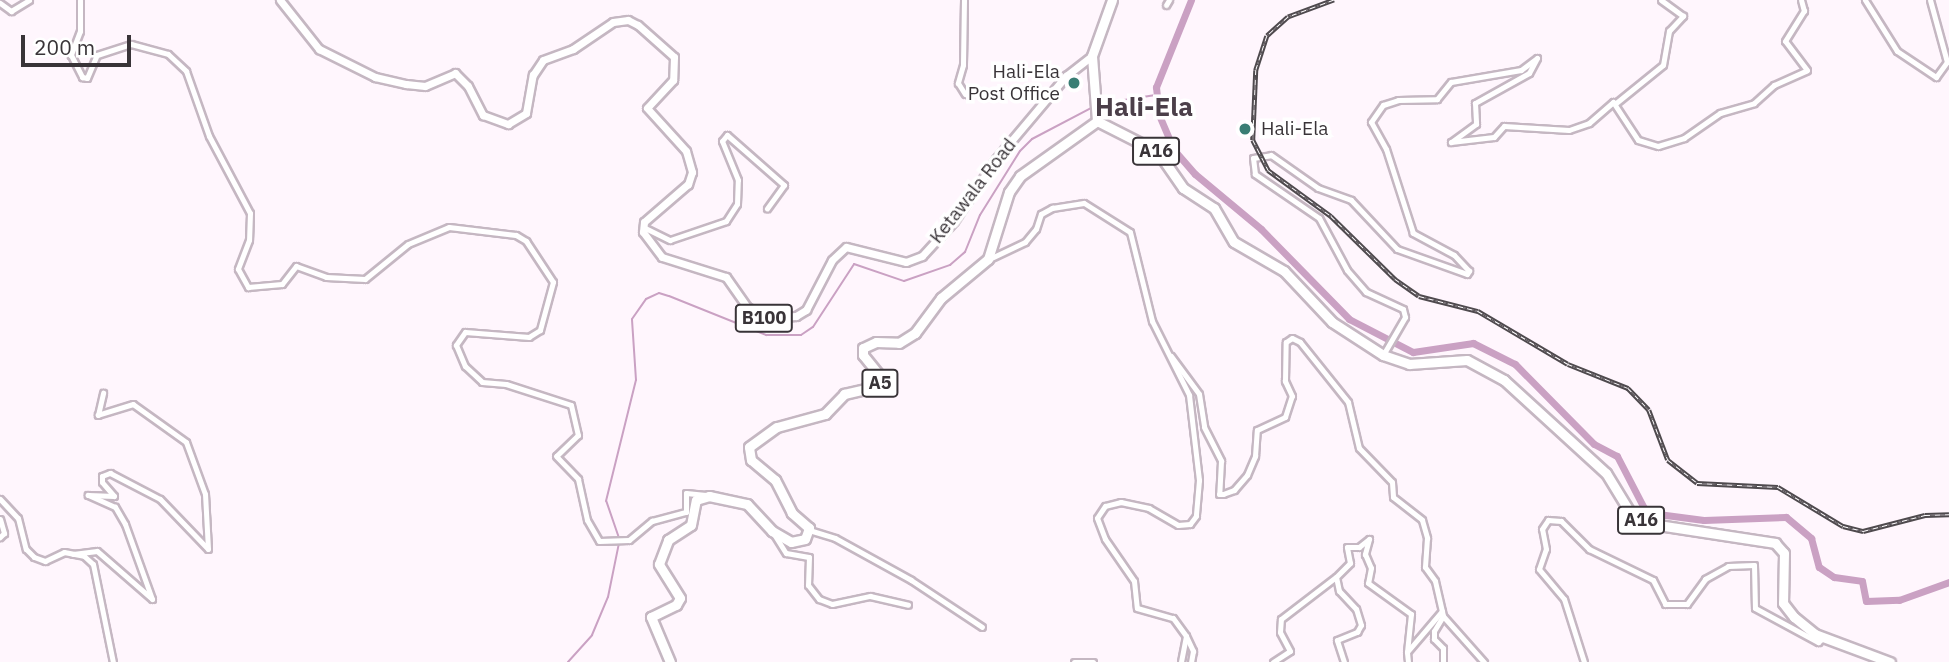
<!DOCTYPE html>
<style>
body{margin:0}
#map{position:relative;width:1949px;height:662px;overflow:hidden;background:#fff6fd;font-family:"IBM Plex Sans",sans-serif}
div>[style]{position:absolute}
.stream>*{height:2px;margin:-1px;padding:0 1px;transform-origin:1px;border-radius:1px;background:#caa1c3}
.river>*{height:7px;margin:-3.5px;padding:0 3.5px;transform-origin:3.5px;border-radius:3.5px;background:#caa1c3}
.roads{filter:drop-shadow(2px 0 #c5b7c2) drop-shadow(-2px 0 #c5b7c2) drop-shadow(0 2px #c5b7c2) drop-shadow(0 -2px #c5b7c2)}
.minor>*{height:5px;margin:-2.5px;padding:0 2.5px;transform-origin:2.5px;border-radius:2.5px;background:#fff}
.major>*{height:7px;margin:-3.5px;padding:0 3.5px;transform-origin:3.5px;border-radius:3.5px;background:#fff}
.highway>*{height:9px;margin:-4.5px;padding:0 4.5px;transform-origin:4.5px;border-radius:4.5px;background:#fff}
.rail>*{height:4.5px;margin-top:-2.25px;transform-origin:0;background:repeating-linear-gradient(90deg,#fff 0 5px,#4f4a4e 0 10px);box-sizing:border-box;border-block:2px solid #4f4a4e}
.dots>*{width:19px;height:19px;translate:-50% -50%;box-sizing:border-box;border:4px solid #fff;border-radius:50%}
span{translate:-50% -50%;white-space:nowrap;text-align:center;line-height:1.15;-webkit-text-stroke:7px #fff;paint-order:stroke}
.shield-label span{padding:2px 5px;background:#fff;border:2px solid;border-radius:5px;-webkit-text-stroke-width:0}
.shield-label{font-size:18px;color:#393438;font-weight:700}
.poi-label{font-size:19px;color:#393438}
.right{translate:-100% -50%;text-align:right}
.left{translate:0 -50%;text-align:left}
.street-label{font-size:19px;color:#393438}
.district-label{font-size:26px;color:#4b3f49;font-weight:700}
.scale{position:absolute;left:21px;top:35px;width:110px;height:32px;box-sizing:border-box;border:4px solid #393438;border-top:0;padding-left:9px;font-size:21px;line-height:24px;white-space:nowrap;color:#393438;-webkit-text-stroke:5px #fff;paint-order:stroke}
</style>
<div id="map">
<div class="stream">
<div style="left:1099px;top:104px;width:57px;rotate:-9.1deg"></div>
<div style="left:619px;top:538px;width:39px;rotate:-109deg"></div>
<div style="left:606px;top:501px;width:125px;rotate:-76.1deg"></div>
<div style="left:636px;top:380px;width:61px;rotate:-93.8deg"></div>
<div style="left:632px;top:319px;width:24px;rotate:-55deg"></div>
<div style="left:646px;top:299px;width:14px;rotate:-25deg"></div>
<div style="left:659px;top:293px;width:10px;rotate:17deg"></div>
<div style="left:669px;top:296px;width:105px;rotate:21.9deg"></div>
<div style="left:766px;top:335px;width:35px"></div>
<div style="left:801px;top:335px;width:14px;rotate:-34deg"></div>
<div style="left:813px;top:327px;width:75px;rotate:-56.9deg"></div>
<div style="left:854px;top:264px;width:53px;rotate:18.8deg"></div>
<div style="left:904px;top:281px;width:49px;rotate:-19.2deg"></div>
<div style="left:950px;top:265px;width:20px;rotate:-41deg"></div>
<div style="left:965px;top:252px;width:40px;rotate:-68deg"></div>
<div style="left:980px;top:215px;width:75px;rotate:-58deg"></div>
<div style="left:1020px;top:151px;width:17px;rotate:-45deg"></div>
<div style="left:1032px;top:139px;width:67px;rotate:-27.7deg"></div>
<div style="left:568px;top:662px;width:36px;rotate:-48deg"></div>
<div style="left:592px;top:635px;width:41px;rotate:-67.2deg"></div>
<div style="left:608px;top:597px;width:55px;rotate:-78.5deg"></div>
</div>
<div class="river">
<div style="left:1191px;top:0;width:94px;rotate:111.9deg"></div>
<div style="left:1156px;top:87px;width:28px;rotate:84deg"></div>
<div style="left:1159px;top:115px;width:38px;rotate:67deg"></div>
<div style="left:1174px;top:150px;width:32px;rotate:49deg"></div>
<div style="left:1195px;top:174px;width:86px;rotate:39.8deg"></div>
<div style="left:1261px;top:229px;width:126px;rotate:45.6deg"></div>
<div style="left:1349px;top:319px;width:72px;rotate:27.3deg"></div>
<div style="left:1413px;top:352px;width:61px;rotate:-8.5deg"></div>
<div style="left:1473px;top:343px;width:47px;rotate:26.6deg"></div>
<div style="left:1515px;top:364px;width:112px;rotate:45.4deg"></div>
<div style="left:1594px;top:444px;width:26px;rotate:28deg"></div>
<div style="left:1617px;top:456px;width:59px;rotate:62.6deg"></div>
<div style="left:1644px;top:508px;width:15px;rotate:23deg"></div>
<div style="left:1658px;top:514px;width:46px;rotate:7.4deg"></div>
<div style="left:1704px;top:520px;width:82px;rotate:-2.1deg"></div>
<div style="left:1786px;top:517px;width:33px;rotate:40deg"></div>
<div style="left:1811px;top:538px;width:30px;rotate:75deg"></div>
<div style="left:1819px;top:567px;width:18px;rotate:34deg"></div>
<div style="left:1834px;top:577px;width:28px;rotate:8deg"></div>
<div style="left:1862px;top:581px;width:20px;rotate:79deg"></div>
<div style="left:1866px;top:601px;width:33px;rotate:-2deg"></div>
<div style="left:1899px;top:600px;width:53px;rotate:-19.8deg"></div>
</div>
<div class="roads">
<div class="minor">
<div style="left:80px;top:0;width:31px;rotate:90deg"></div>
<div style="left:80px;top:31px;width:26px;rotate:111deg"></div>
<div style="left:71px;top:55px;width:25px;rotate:63deg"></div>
<div style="left:82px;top:77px;width:5px;rotate:11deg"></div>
<div style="left:87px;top:78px;width:25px;rotate:-67deg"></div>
<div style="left:97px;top:55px;width:36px;rotate:-18deg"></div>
<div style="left:131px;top:44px;width:38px;rotate:15deg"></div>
<div style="left:168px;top:54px;width:25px;rotate:43deg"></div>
<div style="left:186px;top:71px;width:69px;rotate:70.5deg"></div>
<div style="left:209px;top:136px;width:87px;rotate:62deg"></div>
<div style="left:250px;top:213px;width:27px;rotate:92deg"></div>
<div style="left:249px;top:240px;width:31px;rotate:111deg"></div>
<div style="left:238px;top:269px;width:21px;rotate:61deg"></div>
<div style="left:248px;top:287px;width:34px;rotate:-5deg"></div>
<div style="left:282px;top:284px;width:23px;rotate:-52deg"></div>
<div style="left:296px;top:266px;width:32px;rotate:20deg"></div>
<div style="left:326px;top:277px;width:39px;rotate:3deg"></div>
<div style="left:365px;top:279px;width:55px;rotate:-39.1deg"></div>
<div style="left:408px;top:244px;width:44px;rotate:-22.5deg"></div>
<div style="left:449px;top:227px;width:67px;rotate:6.8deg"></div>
<div style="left:516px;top:235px;width:12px;rotate:31deg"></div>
<div style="left:526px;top:241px;width:49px;rotate:56.6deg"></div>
<div style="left:553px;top:282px;width:50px;rotate:105.2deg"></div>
<div style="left:540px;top:330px;width:13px;rotate:148deg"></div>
<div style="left:529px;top:337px;width:64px;rotate:-175.5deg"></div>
<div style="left:465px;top:332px;width:16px;rotate:125deg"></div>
<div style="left:456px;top:345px;width:23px;rotate:67deg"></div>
<div style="left:465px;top:366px;width:23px;rotate:43deg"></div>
<div style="left:482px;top:382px;width:24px;rotate:5deg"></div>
<div style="left:506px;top:384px;width:68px;rotate:17.9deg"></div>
<div style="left:571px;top:405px;width:31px;rotate:77deg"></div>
<div style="left:578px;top:435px;width:30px;rotate:136deg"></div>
<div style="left:556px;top:456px;width:32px;rotate:46deg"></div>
<div style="left:578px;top:479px;width:42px;rotate:77.6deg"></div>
<div style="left:587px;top:520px;width:24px;rotate:60deg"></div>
<div style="left:599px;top:541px;width:30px;rotate:-2deg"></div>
<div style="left:629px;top:540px;width:30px;rotate:-40deg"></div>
<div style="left:652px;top:521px;width:35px;rotate:-15deg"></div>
<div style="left:686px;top:512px;width:19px;rotate:-90deg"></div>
<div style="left:686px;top:493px;width:20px;rotate:6deg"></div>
<div style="left:964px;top:0;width:65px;rotate:90.9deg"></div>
<div style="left:963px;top:65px;width:19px;rotate:106deg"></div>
<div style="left:958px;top:83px;width:13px;rotate:58deg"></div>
<div style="left:1865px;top:0;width:60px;rotate:57.9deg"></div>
<div style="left:1897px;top:51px;width:47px;rotate:33.7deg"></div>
<div style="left:1936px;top:77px;width:19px;rotate:-54deg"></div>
<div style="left:1947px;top:62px;width:64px;rotate:-105.3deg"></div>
<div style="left:0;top:3px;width:14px;rotate:36deg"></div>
<div style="left:11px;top:11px;width:21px;rotate:-31deg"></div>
<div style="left:1166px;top:5px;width:6px;rotate:-59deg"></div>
<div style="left:1616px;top:103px;width:60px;rotate:-39deg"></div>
<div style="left:1663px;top:65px;width:35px;rotate:-80deg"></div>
<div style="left:1669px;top:31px;width:21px;rotate:-47deg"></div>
<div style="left:1683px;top:16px;width:27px;rotate:-144deg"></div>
<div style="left:643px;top:227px;width:30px;rotate:26deg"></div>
<div style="left:670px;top:240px;width:59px;rotate:-18.7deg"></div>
<div style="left:726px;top:221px;width:20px;rotate:-57deg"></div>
<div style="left:737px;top:204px;width:24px;rotate:-88deg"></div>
<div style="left:738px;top:180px;width:42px;rotate:-112.3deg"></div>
<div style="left:722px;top:141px;width:8px;rotate:-50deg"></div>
<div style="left:727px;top:135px;width:76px;rotate:41.3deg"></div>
<div style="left:784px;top:185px;width:29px;rotate:126deg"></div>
<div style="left:987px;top:260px;width:42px;rotate:-25.3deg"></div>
<div style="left:1025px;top:242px;width:17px;rotate:-50deg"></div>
<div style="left:1036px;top:229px;width:16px;rotate:-72deg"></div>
<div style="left:1041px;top:214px;width:13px;rotate:-29deg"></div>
<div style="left:1052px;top:208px;width:32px;rotate:-9deg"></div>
<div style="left:1084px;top:203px;width:54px;rotate:32.2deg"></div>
<div style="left:1130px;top:232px;width:92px;rotate:76.1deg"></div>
<div style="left:1152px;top:321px;width:83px;rotate:63.4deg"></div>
<div style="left:1189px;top:395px;width:86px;rotate:83.3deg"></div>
<div style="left:1199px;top:480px;width:36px;rotate:95deg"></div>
<div style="left:1196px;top:516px;width:10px;rotate:127deg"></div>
<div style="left:1190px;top:524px;width:12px;rotate:175deg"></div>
<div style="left:1178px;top:525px;width:34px;rotate:-150deg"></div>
<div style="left:1149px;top:508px;width:29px;rotate:-168deg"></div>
<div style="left:1121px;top:502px;width:16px;rotate:166deg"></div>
<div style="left:1105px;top:506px;width:14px;rotate:124deg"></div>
<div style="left:1097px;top:518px;width:22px;rotate:69deg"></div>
<div style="left:1105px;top:539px;width:51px;rotate:55.4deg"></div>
<div style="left:1134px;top:581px;width:27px;rotate:84deg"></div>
<div style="left:1137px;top:608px;width:37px;rotate:16deg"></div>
<div style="left:1173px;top:618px;width:22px;rotate:54deg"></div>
<div style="left:1186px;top:636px;width:26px;rotate:101deg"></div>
<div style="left:1383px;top:355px;width:44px;rotate:-59.9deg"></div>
<div style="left:1405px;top:317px;width:8px;rotate:-104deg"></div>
<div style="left:1403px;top:309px;width:41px;rotate:-155.3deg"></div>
<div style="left:1366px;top:292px;width:29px;rotate:-131deg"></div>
<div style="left:1347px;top:270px;width:59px;rotate:-118.3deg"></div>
<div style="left:1319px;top:218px;width:78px;rotate:-145.5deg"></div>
<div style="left:1255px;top:174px;width:16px;rotate:-97deg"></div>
<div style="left:1253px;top:158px;width:18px;rotate:-9deg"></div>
<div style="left:1271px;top:155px;width:57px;rotate:35.1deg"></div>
<div style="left:1318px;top:188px;width:35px;rotate:20deg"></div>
<div style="left:1351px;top:200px;width:67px;rotate:46.8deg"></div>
<div style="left:1397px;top:249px;width:74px;rotate:19.7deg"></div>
<div style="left:1467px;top:274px;width:4px;rotate:-56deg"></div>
<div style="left:1469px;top:271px;width:22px;rotate:-133deg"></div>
<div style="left:1454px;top:255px;width:47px;rotate:-151.8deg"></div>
<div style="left:1413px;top:233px;width:88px;rotate:-107.8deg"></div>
<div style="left:1386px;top:149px;width:31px;rotate:-119deg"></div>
<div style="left:1371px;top:122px;width:21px;rotate:-55deg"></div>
<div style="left:1383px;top:105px;width:16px;rotate:-18deg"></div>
<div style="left:1398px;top:100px;width:39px;rotate:-1deg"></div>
<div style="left:1437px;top:99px;width:22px;rotate:-51deg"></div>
<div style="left:1451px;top:82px;width:71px;rotate:-9.7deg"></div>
<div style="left:1521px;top:70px;width:20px;rotate:-37deg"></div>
<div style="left:1537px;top:58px;width:17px;rotate:118deg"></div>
<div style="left:1529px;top:73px;width:62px;rotate:150.9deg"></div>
<div style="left:1475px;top:103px;width:21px;rotate:87deg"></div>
<div style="left:1476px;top:124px;width:31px;rotate:144deg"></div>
<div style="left:1451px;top:142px;width:43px;rotate:-6.6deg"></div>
<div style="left:1494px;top:137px;width:15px;rotate:-48deg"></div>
<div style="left:1504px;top:126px;width:65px;rotate:3.5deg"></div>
<div style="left:1569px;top:130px;width:21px;rotate:-19deg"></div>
<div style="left:1589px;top:123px;width:32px;rotate:-41deg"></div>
<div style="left:1613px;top:102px;width:45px;rotate:56.7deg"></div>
<div style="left:1638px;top:140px;width:21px;rotate:17deg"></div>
<div style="left:1658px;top:146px;width:27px;rotate:-17deg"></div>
<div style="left:1684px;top:138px;width:44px;rotate:-34.8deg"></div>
<div style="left:1720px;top:113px;width:35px;rotate:-16deg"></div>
<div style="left:1754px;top:103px;width:27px;rotate:-42deg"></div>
<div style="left:1774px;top:85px;width:36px;rotate:-24deg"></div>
<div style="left:1807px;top:70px;width:36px;rotate:-127deg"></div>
<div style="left:1785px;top:41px;width:36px;rotate:-58deg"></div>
<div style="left:1804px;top:11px;width:11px;rotate:-105deg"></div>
<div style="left:1171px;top:356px;width:47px;rotate:53.6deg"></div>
<div style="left:1199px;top:394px;width:33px;rotate:81deg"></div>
<div style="left:1204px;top:427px;width:38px;rotate:63deg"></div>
<div style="left:1221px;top:461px;width:33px;rotate:93deg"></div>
<div style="left:1219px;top:494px;width:4px"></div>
<div style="left:1223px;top:494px;width:12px;rotate:-20deg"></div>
<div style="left:1234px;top:490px;width:20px;rotate:-49deg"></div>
<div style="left:1247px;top:475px;width:21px;rotate:-67deg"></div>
<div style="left:1255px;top:456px;width:26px;rotate:-86deg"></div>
<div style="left:1257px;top:430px;width:31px;rotate:-25deg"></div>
<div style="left:1285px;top:417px;width:22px;rotate:-72deg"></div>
<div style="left:1292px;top:396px;width:17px;rotate:-115deg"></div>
<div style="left:1285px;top:381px;width:39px;rotate:-89deg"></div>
<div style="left:1286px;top:342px;width:7px;rotate:-34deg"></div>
<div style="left:1292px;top:338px;width:9px;rotate:27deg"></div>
<div style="left:1300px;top:342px;width:77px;rotate:51.3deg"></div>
<div style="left:1348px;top:402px;width:47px;rotate:76.6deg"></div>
<div style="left:1359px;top:448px;width:47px;rotate:45.9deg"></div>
<div style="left:1392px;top:482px;width:15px;rotate:86deg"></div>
<div style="left:1393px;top:497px;width:37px;rotate:38deg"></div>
<div style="left:1422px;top:520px;width:19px;rotate:74deg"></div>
<div style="left:1427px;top:538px;width:29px;rotate:94deg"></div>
<div style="left:1425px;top:567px;width:17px;rotate:54deg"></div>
<div style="left:1435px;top:581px;width:36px;rotate:77deg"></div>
<div style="left:1443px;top:616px;width:62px;rotate:48.3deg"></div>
<div style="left:0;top:499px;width:26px;rotate:47deg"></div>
<div style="left:18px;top:518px;width:32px;rotate:76deg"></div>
<div style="left:26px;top:549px;width:11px;rotate:45deg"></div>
<div style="left:34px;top:557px;width:12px;rotate:20deg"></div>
<div style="left:45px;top:561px;width:21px;rotate:-25deg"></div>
<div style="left:64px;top:552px;width:20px;rotate:11deg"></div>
<div style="left:84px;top:556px;width:12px;rotate:42deg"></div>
<div style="left:93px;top:564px;width:100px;rotate:78.5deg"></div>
<div style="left:0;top:519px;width:15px;rotate:74deg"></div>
<div style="left:4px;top:533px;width:6px;rotate:135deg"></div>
<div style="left:809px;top:530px;width:27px;rotate:17deg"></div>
<div style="left:835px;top:538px;width:87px;rotate:28.9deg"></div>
<div style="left:911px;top:580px;width:85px;rotate:33.5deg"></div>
<div style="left:772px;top:531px;width:26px;rotate:58deg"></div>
<div style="left:786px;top:553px;width:23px;rotate:10deg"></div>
<div style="left:809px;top:557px;width:28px;rotate:92deg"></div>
<div style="left:808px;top:585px;width:18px;rotate:52deg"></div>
<div style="left:819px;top:599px;width:14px;rotate:21deg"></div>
<div style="left:832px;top:604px;width:39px;rotate:-12deg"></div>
<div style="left:870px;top:596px;width:39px;rotate:13deg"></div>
<div style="left:73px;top:554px;width:24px;rotate:-7deg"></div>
<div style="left:97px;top:551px;width:73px;rotate:41.1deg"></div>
<div style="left:152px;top:599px;width:80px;rotate:-109.8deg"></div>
<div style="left:125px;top:524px;width:20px;rotate:-120deg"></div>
<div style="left:115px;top:507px;width:30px;rotate:-156deg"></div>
<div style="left:88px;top:495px;width:26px;rotate:2deg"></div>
<div style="left:114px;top:496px;width:18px;rotate:-131deg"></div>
<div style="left:102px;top:482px;width:6px;rotate:-90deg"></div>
<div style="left:102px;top:476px;width:9px;rotate:-21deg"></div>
<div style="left:110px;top:473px;width:56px;rotate:27.5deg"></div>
<div style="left:160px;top:499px;width:69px;rotate:46.2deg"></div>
<div style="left:208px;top:549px;width:55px;rotate:-93.1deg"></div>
<div style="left:205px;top:494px;width:55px;rotate:-110.1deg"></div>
<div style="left:186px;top:442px;width:65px;rotate:-144.4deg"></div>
<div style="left:133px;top:404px;width:37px;rotate:163deg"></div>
<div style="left:98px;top:415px;width:23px;rotate:-77deg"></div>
<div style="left:1186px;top:636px;width:17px;rotate:65deg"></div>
<div style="left:1193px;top:651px;width:11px;rotate:100deg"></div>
<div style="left:1074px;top:662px;width:19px"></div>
<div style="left:1273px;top:662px;width:20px;rotate:-33deg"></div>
<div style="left:1290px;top:651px;width:21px;rotate:-118deg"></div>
<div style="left:1280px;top:632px;width:13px;rotate:-86deg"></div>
<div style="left:1281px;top:619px;width:69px;rotate:-37.4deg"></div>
<div style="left:1344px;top:662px;width:23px;rotate:-108deg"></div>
<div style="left:1337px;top:640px;width:22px;rotate:-22deg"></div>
<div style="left:1357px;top:632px;width:8px;rotate:-60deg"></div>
<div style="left:1361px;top:625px;width:17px;rotate:-107deg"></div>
<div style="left:1356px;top:609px;width:25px;rotate:-133deg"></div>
<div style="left:1339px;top:591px;width:14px;rotate:-102deg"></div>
<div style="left:1336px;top:577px;width:20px;rotate:-45deg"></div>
<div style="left:1350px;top:563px;width:16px;rotate:-101deg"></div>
<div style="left:1347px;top:547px;width:12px"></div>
<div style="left:1359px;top:547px;width:13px;rotate:-39deg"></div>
<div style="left:1369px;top:539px;width:16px;rotate:105deg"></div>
<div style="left:1365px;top:554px;width:15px;rotate:67deg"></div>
<div style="left:1371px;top:568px;width:15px;rotate:101deg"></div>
<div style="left:1368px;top:583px;width:53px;rotate:35.8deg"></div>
<div style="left:1411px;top:614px;width:38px;rotate:96deg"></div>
<div style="left:1408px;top:662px;width:10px;rotate:-96deg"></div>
<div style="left:1407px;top:652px;width:54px;rotate:-49.5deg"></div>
<div style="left:1443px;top:662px;width:14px;rotate:-90deg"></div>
<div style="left:1443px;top:648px;width:13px;rotate:-135deg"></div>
<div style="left:1434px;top:639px;width:8px;rotate:-90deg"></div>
<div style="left:1434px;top:631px;width:17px;rotate:-59deg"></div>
<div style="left:1584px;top:662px;width:66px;rotate:-107.6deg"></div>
<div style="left:1564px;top:599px;width:39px;rotate:-130deg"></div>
<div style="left:1539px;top:569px;width:21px;rotate:-71deg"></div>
<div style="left:1546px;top:549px;width:20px;rotate:-101deg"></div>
<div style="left:1542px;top:529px;width:11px;rotate:-56deg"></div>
<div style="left:1548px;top:520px;width:13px;rotate:4deg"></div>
<div style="left:1561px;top:521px;width:40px;rotate:45deg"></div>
<div style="left:1589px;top:549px;width:71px;rotate:25.8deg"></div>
<div style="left:1653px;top:580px;width:27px;rotate:63deg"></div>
<div style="left:1665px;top:604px;width:22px"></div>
<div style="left:1687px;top:604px;width:31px;rotate:-54deg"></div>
<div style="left:1705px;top:579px;width:26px;rotate:-29deg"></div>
<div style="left:1728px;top:566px;width:26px;rotate:-2deg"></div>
<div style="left:1754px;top:565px;width:43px;rotate:88.7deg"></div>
<div style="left:1755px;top:608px;width:72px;rotate:28.4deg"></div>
<div style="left:1818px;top:642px;width:6px;rotate:-39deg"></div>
</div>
<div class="major">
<div style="left:280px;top:0;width:63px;rotate:51.5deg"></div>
<div style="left:319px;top:49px;width:63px;rotate:26.6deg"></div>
<div style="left:375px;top:77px;width:32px;rotate:13deg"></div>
<div style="left:406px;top:84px;width:19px;rotate:6deg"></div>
<div style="left:425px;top:86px;width:33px;rotate:-23deg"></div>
<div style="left:455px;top:73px;width:18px;rotate:45deg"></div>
<div style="left:468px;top:86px;width:33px;rotate:63deg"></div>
<div style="left:483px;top:115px;width:27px;rotate:20deg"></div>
<div style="left:508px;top:124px;width:21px;rotate:-31deg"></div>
<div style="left:526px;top:113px;width:39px;rotate:-80deg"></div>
<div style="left:533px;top:75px;width:18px;rotate:-56deg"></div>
<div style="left:543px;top:60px;width:32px;rotate:-20deg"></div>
<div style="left:573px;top:49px;width:48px;rotate:-34deg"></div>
<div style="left:613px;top:22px;width:15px;rotate:-8deg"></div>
<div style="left:628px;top:20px;width:11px;rotate:27deg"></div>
<div style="left:638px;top:25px;width:48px;rotate:41.6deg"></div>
<div style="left:674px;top:57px;width:23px;rotate:92deg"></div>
<div style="left:673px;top:80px;width:38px;rotate:133deg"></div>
<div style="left:647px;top:108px;width:58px;rotate:47.8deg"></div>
<div style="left:686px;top:151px;width:22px;rotate:74deg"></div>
<div style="left:692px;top:172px;width:13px;rotate:108deg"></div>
<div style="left:688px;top:184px;width:58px;rotate:139.2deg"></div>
<div style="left:644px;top:222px;width:10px;rotate:96deg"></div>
<div style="left:643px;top:232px;width:31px;rotate:53deg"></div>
<div style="left:662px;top:257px;width:67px;rotate:17.4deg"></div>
<div style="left:726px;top:277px;width:37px;rotate:55deg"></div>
<div style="left:747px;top:307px;width:23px;rotate:29deg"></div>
<div style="left:767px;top:318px;width:29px;rotate:-4deg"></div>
<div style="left:796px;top:316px;width:12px;rotate:-31deg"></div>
<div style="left:806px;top:310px;width:56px;rotate:-62.5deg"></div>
<div style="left:832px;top:260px;width:19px;rotate:-43deg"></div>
<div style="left:846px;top:247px;width:62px;rotate:14deg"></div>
<div style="left:906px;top:262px;width:17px;rotate:-21deg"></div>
<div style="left:922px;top:256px;width:47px;rotate:-47.6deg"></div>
<div style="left:954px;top:221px;width:75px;rotate:-55.9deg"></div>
<div style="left:996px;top:159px;width:109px;rotate:-49.9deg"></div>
<div style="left:1066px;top:76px;width:33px;rotate:-38deg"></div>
</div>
<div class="highway">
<div style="left:1112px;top:0;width:59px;rotate:109.7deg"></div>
<div style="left:1092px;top:56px;width:65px;rotate:85.6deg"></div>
<div style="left:1097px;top:121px;width:68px;rotate:26.9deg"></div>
<div style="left:1158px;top:152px;width:44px;rotate:55.2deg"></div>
<div style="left:1183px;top:188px;width:37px;rotate:33deg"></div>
<div style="left:1214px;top:208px;width:39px;rotate:60deg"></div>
<div style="left:1234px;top:242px;width:58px;rotate:30.1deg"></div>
<div style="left:1284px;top:271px;width:70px;rotate:46.7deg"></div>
<div style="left:1332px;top:322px;width:61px;rotate:32.9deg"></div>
<div style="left:1383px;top:355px;width:28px;rotate:19deg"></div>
<div style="left:1409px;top:364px;width:58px;rotate:-3.9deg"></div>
<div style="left:1467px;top:360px;width:42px;rotate:28.4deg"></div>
<div style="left:1504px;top:380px;width:138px;rotate:42.4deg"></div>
<div style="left:1606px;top:473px;width:48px;rotate:58.6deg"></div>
<div style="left:1631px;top:514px;width:17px;rotate:33deg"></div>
<div style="left:1645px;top:523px;width:132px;rotate:8.7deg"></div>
<div style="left:1775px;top:543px;width:13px;rotate:48deg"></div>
<div style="left:1784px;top:553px;width:50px;rotate:91.1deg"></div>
<div style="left:1783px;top:603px;width:18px;rotate:52deg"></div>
<div style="left:1794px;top:617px;width:27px;rotate:39deg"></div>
<div style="left:1815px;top:634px;width:80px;rotate:20.5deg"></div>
<div style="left:670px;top:662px;width:49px;rotate:-112.9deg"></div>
<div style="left:651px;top:617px;width:28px;rotate:-26deg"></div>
<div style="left:676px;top:605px;width:8px;rotate:-60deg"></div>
<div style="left:680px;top:598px;width:40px;rotate:-122deg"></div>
<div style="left:659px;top:564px;width:26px;rotate:-69deg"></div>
<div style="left:668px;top:540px;width:27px;rotate:-33deg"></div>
<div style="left:691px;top:525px;width:25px;rotate:-79deg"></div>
<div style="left:696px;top:500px;width:14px;rotate:-17deg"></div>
<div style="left:709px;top:496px;width:39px;rotate:12deg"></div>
<div style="left:747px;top:504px;width:37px;rotate:47deg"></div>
<div style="left:772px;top:531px;width:22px;rotate:30deg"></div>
<div style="left:791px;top:542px;width:14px;rotate:-12deg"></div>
<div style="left:805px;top:539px;width:12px;rotate:-70deg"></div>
<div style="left:809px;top:528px;width:23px;rotate:-139deg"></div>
<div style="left:792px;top:513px;width:37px;rotate:-117deg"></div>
<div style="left:775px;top:480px;width:31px;rotate:-140deg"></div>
<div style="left:751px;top:460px;width:13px;rotate:-99deg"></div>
<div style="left:749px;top:447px;width:34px;rotate:-36deg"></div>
<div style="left:777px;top:427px;width:50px;rotate:-15.2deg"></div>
<div style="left:825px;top:414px;width:28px;rotate:-46deg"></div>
<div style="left:844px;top:394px;width:36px;rotate:-13deg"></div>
<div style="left:879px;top:386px;width:10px;rotate:-84deg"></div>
<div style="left:880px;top:376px;width:27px;rotate:-129deg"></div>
<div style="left:863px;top:355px;width:7px;rotate:-90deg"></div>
<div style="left:863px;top:348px;width:14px;rotate:-25deg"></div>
<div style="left:876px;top:342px;width:23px;rotate:2deg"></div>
<div style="left:899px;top:343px;width:19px;rotate:-32deg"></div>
<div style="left:915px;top:333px;width:44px;rotate:-53.4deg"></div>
<div style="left:941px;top:298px;width:61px;rotate:-39.7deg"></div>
<div style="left:988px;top:259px;width:70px;rotate:-72.6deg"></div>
<div style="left:1009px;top:192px;width:19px;rotate:-55deg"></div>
<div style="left:1020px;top:176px;width:95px;rotate:-35.5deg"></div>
</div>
</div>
<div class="rail">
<div style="left:1334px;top:0;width:49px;rotate:159.7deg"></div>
<div style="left:1288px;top:17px;width:28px;rotate:138deg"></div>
<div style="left:1267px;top:36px;width:36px;rotate:108deg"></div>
<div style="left:1256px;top:70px;width:70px;rotate:92.5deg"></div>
<div style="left:1253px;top:140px;width:34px;rotate:63deg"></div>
<div style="left:1268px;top:170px;width:78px;rotate:36.1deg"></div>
<div style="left:1331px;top:216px;width:90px;rotate:44.5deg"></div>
<div style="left:1395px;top:279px;width:29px;rotate:35deg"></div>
<div style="left:1419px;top:296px;width:61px;rotate:14.3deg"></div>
<div style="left:1478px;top:311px;width:104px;rotate:30.5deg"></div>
<div style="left:1568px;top:364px;width:65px;rotate:21.8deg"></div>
<div style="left:1628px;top:388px;width:30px;rotate:46deg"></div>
<div style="left:1649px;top:410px;width:53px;rotate:69.2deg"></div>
<div style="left:1668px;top:460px;width:37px;rotate:38deg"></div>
<div style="left:1697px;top:483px;width:81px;rotate:2.8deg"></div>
<div style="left:1778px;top:487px;width:76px;rotate:31deg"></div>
<div style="left:1843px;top:526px;width:21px;rotate:14deg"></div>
<div style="left:1863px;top:531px;width:64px;rotate:-14.5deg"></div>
<div style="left:1925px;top:515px;width:24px;rotate:-2deg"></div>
</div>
<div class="dots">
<div style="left:1074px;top:83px;background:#397e74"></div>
<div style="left:1245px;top:129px;background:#397e74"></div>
</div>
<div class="shield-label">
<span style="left:1156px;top:151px">A16</span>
<span style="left:764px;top:318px">B100</span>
<span style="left:880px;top:383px">A5</span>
<span style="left:1641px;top:520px">A16</span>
</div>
<div class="poi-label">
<span class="right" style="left:1060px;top:83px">Hali-Ela<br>Post Office</span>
<span class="left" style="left:1261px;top:129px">Hali-Ela</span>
</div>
<div class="street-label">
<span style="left:973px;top:191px;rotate:-52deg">Ketawala Road</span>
</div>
<div class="district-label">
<span style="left:1144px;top:107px">Hali-Ela</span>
</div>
<div class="scale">200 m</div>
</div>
